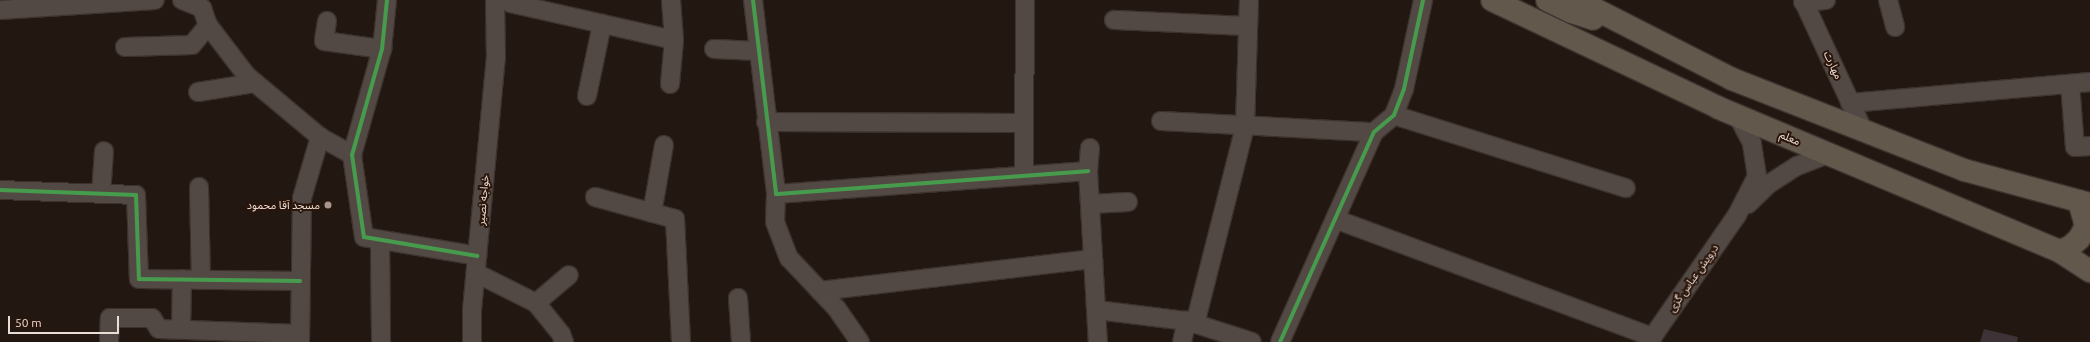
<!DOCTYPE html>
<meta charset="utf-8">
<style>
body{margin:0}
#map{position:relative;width:2090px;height:342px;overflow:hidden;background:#231711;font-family:Ubuntu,"Noto Sans Arabic",sans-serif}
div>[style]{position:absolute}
.building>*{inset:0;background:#3d3236}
.roads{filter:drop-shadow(1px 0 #3c332f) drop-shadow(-1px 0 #3c332f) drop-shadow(0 1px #3c332f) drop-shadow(0 -1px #3c332f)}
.minor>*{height:18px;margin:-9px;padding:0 9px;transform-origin:9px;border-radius:9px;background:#534944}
.major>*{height:22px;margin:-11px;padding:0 11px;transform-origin:11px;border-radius:11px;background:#62584c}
.cycleway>*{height:4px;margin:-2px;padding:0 2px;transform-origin:2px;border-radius:2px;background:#469c4c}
.dots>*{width:11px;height:11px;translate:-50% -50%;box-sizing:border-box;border:2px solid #2a150a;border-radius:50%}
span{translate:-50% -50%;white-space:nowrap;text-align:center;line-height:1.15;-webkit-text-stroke:4px #2a150a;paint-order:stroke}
.street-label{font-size:11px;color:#ebdcd4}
.poi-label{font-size:11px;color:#ebdcd4}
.right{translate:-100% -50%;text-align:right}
.scale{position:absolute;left:8px;top:316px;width:111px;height:18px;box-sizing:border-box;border:2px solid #ebdcd4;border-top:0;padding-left:5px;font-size:12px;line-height:14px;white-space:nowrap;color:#ebdcd4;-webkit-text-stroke:3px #2a150a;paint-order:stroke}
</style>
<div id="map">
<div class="building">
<div style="clip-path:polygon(1984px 329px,2018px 337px,2017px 342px,1980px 342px)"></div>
</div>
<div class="roads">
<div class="minor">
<div style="left:182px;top:0;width:22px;rotate:22deg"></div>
<div style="left:202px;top:8px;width:18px;rotate:71deg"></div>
<div style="left:208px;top:25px;width:64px;rotate:52.6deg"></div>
<div style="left:247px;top:76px;width:95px;rotate:39.9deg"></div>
<div style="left:320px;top:137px;width:37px;rotate:29deg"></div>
<div style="left:387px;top:0;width:49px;rotate:95.8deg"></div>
<div style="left:382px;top:49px;width:110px;rotate:105.8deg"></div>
<div style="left:352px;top:155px;width:83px;rotate:81.7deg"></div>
<div style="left:364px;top:237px;width:115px;rotate:9.5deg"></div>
<div style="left:753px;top:0;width:195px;rotate:83.2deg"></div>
<div style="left:776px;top:194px;width:313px;rotate:-4.2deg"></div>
<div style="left:1803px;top:0;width:143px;rotate:65.2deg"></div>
<div style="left:1888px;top:0;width:28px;rotate:75deg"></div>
<div style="left:1803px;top:2px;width:23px;rotate:-5deg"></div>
<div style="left:510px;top:3px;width:168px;rotate:12.7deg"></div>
<div style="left:0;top:10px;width:155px;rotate:-3.7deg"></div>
<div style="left:1114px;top:20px;width:134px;rotate:2.6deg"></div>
<div style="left:327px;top:21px;width:20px;rotate:99deg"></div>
<div style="left:324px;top:41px;width:59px;rotate:7.9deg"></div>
<div style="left:125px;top:47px;width:67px;rotate:-1.7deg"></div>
<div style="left:192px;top:45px;width:26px;rotate:-51deg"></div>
<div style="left:714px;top:49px;width:44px;rotate:2.6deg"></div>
<div style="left:670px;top:84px;width:44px;rotate:-84.8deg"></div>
<div style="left:674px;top:40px;width:40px;rotate:-94.3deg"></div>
<div style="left:2070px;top:84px;width:63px;rotate:85.5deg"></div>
<div style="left:2075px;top:147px;width:15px;rotate:-4deg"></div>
<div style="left:198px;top:92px;width:58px;rotate:-9deg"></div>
<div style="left:587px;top:96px;width:74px;rotate:-78.2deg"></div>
<div style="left:1850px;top:103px;width:241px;rotate:-5deg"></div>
<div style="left:1394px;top:115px;width:243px;rotate:17.5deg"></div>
<div style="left:1161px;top:121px;width:213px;rotate:3deg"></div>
<div style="left:766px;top:122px;width:258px;rotate:0.2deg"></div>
<div style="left:1090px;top:148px;width:23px;rotate:95deg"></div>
<div style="left:1088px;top:171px;width:171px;rotate:86.7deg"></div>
<div style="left:1024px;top:175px;width:175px;rotate:-89.7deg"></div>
<div style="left:199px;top:187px;width:93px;rotate:88.8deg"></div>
<div style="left:0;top:190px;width:136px;rotate:2.1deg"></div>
<div style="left:136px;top:195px;width:84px;rotate:88deg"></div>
<div style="left:139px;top:279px;width:161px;rotate:0.7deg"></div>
<div style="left:101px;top:194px;width:43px;rotate:-86deg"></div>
<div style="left:776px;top:194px;width:28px;rotate:92deg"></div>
<div style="left:775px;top:222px;width:39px;rotate:69deg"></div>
<div style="left:789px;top:258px;width:70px;rotate:46.7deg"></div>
<div style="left:837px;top:309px;width:40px;rotate:55.1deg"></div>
<div style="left:595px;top:197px;width:83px;rotate:15.4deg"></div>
<div style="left:675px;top:219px;width:123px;rotate:87.2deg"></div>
<div style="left:1090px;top:204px;width:38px;rotate:-3deg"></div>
<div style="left:1748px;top:204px;width:29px;rotate:-44deg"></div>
<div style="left:1769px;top:184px;width:33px;rotate:-33deg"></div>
<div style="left:1797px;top:166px;width:34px;rotate:-21deg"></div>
<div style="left:652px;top:213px;width:69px;rotate:-80deg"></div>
<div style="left:1335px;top:219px;width:339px;rotate:20.4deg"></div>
<div style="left:380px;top:240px;width:102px;rotate:89.4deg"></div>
<div style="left:476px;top:273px;width:67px;rotate:26.6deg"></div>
<div style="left:536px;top:303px;width:40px;rotate:51deg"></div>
<div style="left:561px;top:334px;width:9px;rotate:69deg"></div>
<div style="left:820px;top:291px;width:275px;rotate:-6.7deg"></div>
<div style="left:738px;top:298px;width:44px;rotate:86.1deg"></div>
<div style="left:536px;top:303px;width:43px;rotate:-40.3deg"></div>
<div style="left:1097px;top:310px;width:91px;rotate:7deg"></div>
<div style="left:1187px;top:321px;width:68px;rotate:17.9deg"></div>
<div style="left:1195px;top:324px;width:204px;rotate:-75.8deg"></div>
<div style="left:1245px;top:126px;width:126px;rotate:-88.2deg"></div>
<div style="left:181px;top:329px;width:50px;rotate:-88.9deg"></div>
<div style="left:109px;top:342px;width:24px;rotate:-88deg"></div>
<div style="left:110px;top:318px;width:42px"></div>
<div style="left:152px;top:318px;width:13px;rotate:58deg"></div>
<div style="left:159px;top:329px;width:141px;rotate:2deg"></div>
<div style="left:300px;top:342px;width:144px;rotate:-89.2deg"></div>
<div style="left:302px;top:198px;width:64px;rotate:-73.6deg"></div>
<div style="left:472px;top:342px;width:32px;rotate:-90deg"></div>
<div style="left:472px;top:310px;width:253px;rotate:-84.6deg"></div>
<div style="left:496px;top:58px;width:58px;rotate:-91deg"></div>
<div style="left:1182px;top:342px;width:22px;rotate:-77deg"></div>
<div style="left:1280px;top:342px;width:230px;rotate:-65.9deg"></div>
<div style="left:1374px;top:132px;width:26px;rotate:-40deg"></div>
<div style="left:1394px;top:115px;width:28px;rotate:-69deg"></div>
<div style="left:1404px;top:89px;width:91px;rotate:-77.9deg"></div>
<div style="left:1649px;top:342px;width:155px;rotate:-55.3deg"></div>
<div style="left:1737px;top:215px;width:44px;rotate:-62.9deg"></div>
<div style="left:1757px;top:176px;width:33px;rotate:-99deg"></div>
<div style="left:1752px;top:143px;width:30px;rotate:-118deg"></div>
</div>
<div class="major">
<div style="left:1492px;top:0;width:251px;rotate:25.4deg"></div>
<div style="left:1719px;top:108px;width:369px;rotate:22.8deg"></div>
<div style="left:2059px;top:251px;width:37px;rotate:33deg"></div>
<div style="left:1547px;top:0;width:28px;rotate:26deg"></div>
<div style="left:1572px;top:12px;width:22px;rotate:18deg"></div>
<div style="left:1577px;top:0;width:174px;rotate:27deg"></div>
<div style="left:1732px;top:79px;width:249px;rotate:21.4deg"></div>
<div style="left:1964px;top:170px;width:131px;rotate:15.1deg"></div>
<div style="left:2059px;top:251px;width:12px;rotate:-20deg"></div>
<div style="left:2070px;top:247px;width:12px;rotate:-42deg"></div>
<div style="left:2079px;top:239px;width:15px;rotate:-62deg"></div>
<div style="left:2086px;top:226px;width:26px;rotate:-106deg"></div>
</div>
</div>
<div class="cycleway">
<div style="left:387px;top:0;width:49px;rotate:95.8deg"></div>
<div style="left:382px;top:49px;width:110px;rotate:105.8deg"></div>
<div style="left:352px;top:155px;width:83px;rotate:81.7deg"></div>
<div style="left:364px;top:237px;width:115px;rotate:9.5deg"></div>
<div style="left:753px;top:0;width:195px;rotate:83.2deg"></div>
<div style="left:776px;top:194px;width:313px;rotate:-4.2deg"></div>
<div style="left:0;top:190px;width:136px;rotate:2.1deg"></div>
<div style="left:136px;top:195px;width:84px;rotate:88deg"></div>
<div style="left:139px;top:279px;width:161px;rotate:0.7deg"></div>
<div style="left:1280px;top:342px;width:230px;rotate:-65.9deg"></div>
<div style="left:1374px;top:132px;width:26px;rotate:-40deg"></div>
<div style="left:1394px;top:115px;width:28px;rotate:-69deg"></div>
<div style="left:1404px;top:89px;width:91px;rotate:-77.9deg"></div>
</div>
<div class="dots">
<div style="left:328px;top:205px;background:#a59790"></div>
</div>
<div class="street-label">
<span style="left:1833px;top:65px;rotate:65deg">مهارت</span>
<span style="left:1790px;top:138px;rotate:23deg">معلم</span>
<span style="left:483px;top:200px;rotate:-85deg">خواجه نصیر</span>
<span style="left:1693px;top:278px;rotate:-55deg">درویش عباس گزی</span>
</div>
<div class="poi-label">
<span class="right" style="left:320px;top:205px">مسجد آقا محمود</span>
</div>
<div class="scale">50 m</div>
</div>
